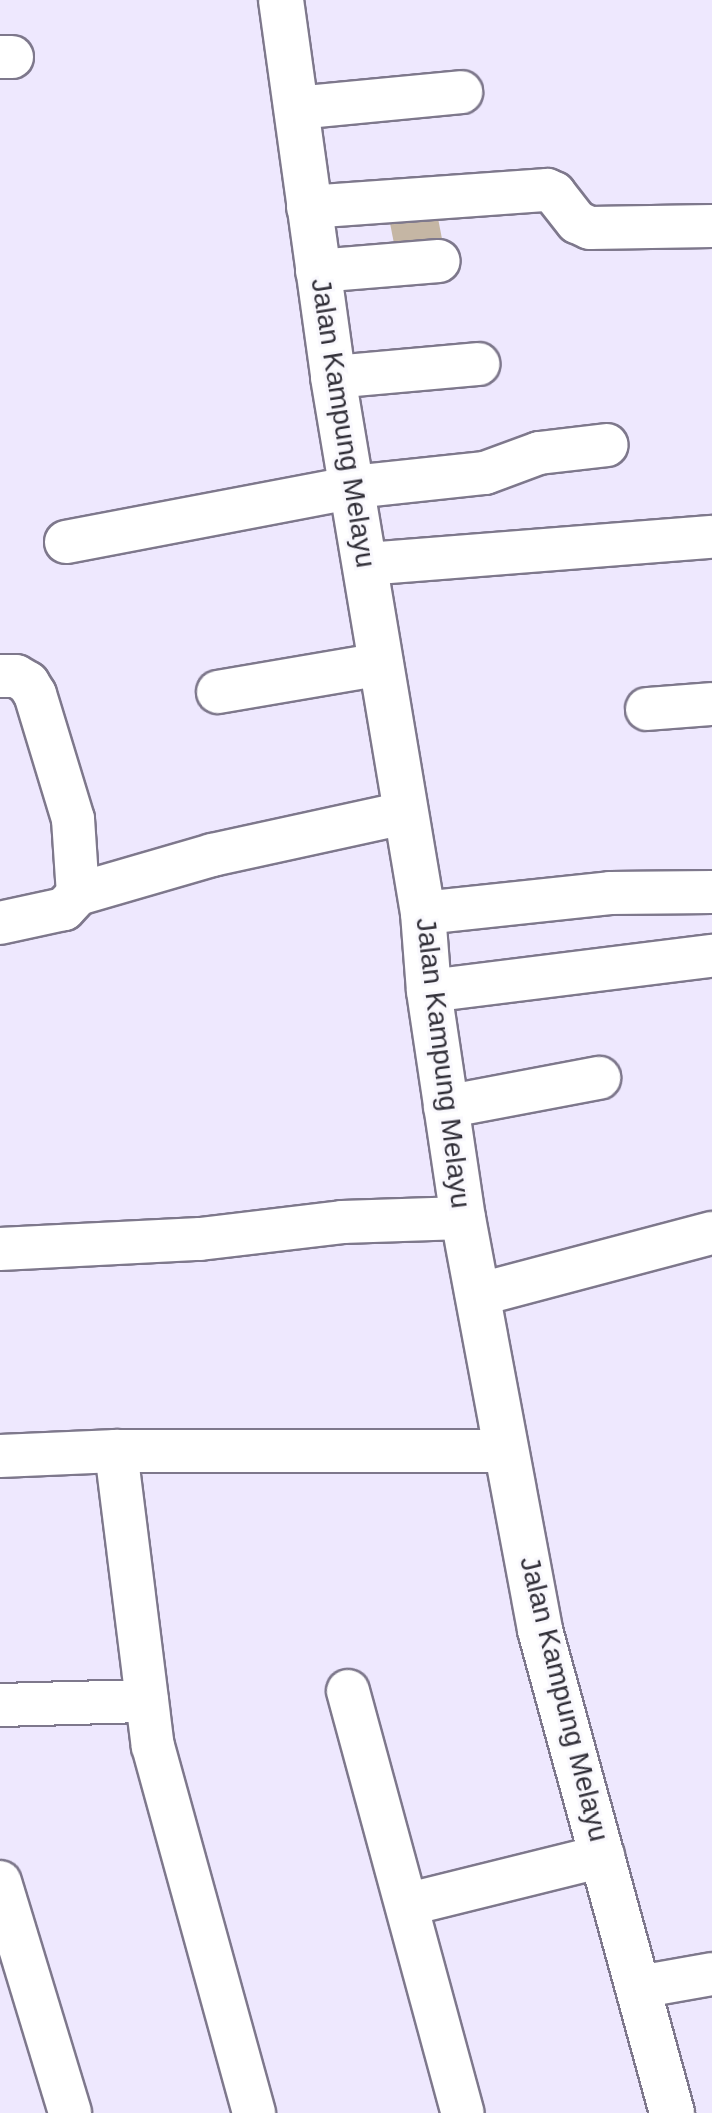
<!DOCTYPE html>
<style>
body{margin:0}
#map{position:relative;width:712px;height:2113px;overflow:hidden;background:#eee8fe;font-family:Arial,sans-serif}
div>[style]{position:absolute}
.building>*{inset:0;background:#c5b6a4;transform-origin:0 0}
.roads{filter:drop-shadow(2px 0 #7e788c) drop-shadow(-2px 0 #7e788c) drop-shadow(0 2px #7e788c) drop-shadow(0 -2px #7e788c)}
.minor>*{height:42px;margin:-21px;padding:0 21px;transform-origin:21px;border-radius:21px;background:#fff}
.major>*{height:44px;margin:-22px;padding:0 22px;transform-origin:22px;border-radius:22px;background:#fff}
span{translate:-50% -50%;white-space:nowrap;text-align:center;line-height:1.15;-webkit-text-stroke:6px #f9f8fd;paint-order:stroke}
.street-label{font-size:28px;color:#312f38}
</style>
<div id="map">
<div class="building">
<div style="left:436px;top:208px;width:48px;height:48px;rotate:79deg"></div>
</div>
<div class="roads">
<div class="minor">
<div style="left:0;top:57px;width:12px"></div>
<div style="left:296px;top:108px;width:166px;rotate:-5.5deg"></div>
<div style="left:308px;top:207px;width:240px;rotate:-4.1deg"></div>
<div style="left:547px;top:190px;width:8px;rotate:23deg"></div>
<div style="left:554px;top:193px;width:37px;rotate:52deg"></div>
<div style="left:577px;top:222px;width:14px;rotate:25deg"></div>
<div style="left:590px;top:228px;width:122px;rotate:-0.9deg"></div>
<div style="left:317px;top:271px;width:122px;rotate:-4.7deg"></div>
<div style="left:333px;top:377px;width:146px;rotate:-5.1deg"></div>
<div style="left:66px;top:542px;width:292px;rotate:-10.8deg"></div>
<div style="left:353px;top:487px;width:133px;rotate:-6.1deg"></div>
<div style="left:485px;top:473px;width:58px;rotate:-20.3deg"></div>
<div style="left:539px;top:453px;width:68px;rotate:-6.7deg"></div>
<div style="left:366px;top:564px;width:347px;rotate:-4.5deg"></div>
<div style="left:0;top:676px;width:16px"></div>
<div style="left:16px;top:676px;width:14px;rotate:30deg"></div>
<div style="left:28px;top:683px;width:13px;rotate:58deg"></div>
<div style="left:35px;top:694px;width:131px;rotate:73.1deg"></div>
<div style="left:73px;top:819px;width:75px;rotate:86.2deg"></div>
<div style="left:78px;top:894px;width:21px;rotate:133deg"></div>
<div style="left:64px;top:909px;width:66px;rotate:167.7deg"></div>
<div style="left:218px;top:692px;width:166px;rotate:-9.7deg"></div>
<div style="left:647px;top:709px;width:65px;rotate:-4.4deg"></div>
<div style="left:78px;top:894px;width:140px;rotate:-16.2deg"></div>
<div style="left:212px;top:855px;width:197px;rotate:-12.3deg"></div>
<div style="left:423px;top:913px;width:188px;rotate:-6.1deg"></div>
<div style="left:610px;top:893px;width:102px;rotate:-0.6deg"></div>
<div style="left:429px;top:991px;width:285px;rotate:-7.1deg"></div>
<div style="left:445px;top:1107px;width:157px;rotate:-10.7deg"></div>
<div style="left:0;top:1249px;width:200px;rotate:-2.9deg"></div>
<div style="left:200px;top:1239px;width:143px;rotate:-6.8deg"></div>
<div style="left:342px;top:1222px;width:121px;rotate:-1.9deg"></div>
<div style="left:477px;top:1295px;width:243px;rotate:-14.8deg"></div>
<div style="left:116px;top:1451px;width:297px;rotate:82.9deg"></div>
<div style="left:153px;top:1746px;width:381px;rotate:74.6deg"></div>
<div style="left:0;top:1456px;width:116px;rotate:-2.5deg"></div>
<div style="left:116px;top:1451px;width:391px"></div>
<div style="left:348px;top:1691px;width:437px;rotate:74.8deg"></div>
<div style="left:0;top:1705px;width:147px;rotate:-1.6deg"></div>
<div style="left:0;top:1882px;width:241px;rotate:73.1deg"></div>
<div style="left:409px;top:1904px;width:200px;rotate:-13.9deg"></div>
<div style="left:639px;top:1987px;width:74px;rotate:-10.1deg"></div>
</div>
<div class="major">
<div style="left:281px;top:0;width:381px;rotate:82.1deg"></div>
<div style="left:333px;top:377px;width:544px;rotate:80.47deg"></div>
<div style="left:423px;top:913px;width:78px;rotate:85.6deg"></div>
<div style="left:429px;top:991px;width:230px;rotate:81.5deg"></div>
<div style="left:463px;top:1218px;width:419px;rotate:79.4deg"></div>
<div style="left:540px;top:1630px;width:501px;rotate:74.71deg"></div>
</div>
</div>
<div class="street-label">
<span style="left:343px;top:423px;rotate:81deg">Jalan Kampung Melayu</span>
<span style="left:443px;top:1063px;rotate:83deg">Jalan Kampung Melayu</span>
<span style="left:564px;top:1699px;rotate:76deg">Jalan Kampung Melayu</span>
</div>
</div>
